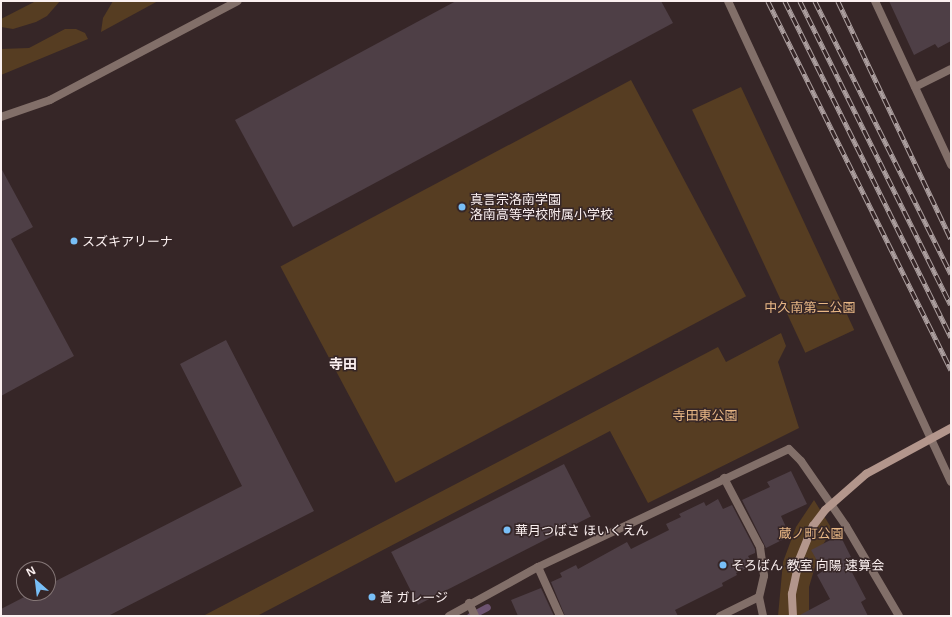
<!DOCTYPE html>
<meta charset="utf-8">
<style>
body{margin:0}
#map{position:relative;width:952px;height:617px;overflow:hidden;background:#362627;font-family:"Open Sans","Noto Sans JP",sans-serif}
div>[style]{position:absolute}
.green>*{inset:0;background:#563d22;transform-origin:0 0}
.stream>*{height:7px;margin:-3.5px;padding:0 3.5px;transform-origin:3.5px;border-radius:3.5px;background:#6d5371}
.building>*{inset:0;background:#4e3f46;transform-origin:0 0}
.minor>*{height:8px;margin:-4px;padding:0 4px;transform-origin:4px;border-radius:4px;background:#826f69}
.tertiary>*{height:8px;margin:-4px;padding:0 4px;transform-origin:4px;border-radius:4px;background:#826f69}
.secondary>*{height:8px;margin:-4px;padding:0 4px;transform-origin:4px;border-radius:4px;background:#b3968c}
.rail>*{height:4.5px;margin-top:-2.25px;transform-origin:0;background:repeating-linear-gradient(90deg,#362627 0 9px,#ac9f9f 0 18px);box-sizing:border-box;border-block:1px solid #ac9f9f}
.dots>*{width:11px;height:11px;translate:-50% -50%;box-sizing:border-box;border:2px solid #362627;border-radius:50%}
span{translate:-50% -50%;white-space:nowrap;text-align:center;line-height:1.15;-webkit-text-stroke:3px #362627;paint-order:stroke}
.poi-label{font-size:13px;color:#fbf0f0}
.left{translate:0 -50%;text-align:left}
.park-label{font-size:13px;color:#e8b785}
.neighbourhood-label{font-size:14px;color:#fbf0f0;font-weight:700}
.frame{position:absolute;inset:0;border:2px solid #fbf0f0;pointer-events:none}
.north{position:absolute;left:16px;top:561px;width:40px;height:40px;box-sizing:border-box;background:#362627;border:1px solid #857777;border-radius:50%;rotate:332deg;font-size:11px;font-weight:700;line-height:16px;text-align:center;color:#fbf0f0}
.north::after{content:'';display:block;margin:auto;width:14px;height:18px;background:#78bff7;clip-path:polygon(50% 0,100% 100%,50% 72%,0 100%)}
</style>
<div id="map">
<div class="green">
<div style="clip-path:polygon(36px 1px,60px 1px,47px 16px,36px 22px,13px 29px,1px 27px,1px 19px)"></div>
<div style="clip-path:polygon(113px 1px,158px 1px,101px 32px,103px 18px)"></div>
<div style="clip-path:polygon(65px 29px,76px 29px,85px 33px,88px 39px,1px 75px,1px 49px,29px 48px)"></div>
<div style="left:631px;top:80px;width:245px;height:397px;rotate:62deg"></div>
<div style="left:741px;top:87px;width:268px;height:54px;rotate:65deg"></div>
<div style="clip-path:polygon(781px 333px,786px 346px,778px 362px,799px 428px,648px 503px,610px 431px,257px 616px,203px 616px,718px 347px,726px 362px)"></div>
<div style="clip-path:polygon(814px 500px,832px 529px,820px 550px,809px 587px,809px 616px,778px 616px,783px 562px,796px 527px)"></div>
</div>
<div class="stream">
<div style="left:470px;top:616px;width:19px;rotate:-28deg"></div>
</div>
<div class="building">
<div style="clip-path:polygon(456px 1px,661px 1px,673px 23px,293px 227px,235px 120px)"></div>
<div style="clip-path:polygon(889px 1px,951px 1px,951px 41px,938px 48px,935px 44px,914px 55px)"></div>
<div style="clip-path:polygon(1px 168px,33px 227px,11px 239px,74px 356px,1px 396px)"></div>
<div style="clip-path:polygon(226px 340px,314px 511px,108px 616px,1px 616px,1px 609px,32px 593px,48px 593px,48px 585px,242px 486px,180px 364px)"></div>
<div style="left:564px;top:464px;width:59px;height:194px;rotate:63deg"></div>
<div style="clip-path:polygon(791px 471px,807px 504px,781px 516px,790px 536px,766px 548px,742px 500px,770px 487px,767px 482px)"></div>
<div style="clip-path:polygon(718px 499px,723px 509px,732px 505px,755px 549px,755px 553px,748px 556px,753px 565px,736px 573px,737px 575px,722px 583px,723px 586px,675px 610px,678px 616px,565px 616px,551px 582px,562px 577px,560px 573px,576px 565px,578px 569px,627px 542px,631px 549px,669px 530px,666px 524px,681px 517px,679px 514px,704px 502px,706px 506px)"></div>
<div style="clip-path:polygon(840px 535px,851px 557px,845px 559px,866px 599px,861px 602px,868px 616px,798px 616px,830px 599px,817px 575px,823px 571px,811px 550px)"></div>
<div style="clip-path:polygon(541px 588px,554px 616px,518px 616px,511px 600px)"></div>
</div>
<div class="minor">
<div style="left:875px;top:1px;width:181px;rotate:65.1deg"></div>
<div style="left:915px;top:87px;width:40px;rotate:-26.6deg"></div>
<div style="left:724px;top:478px;width:78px;rotate:62.4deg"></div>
<div style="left:760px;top:547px;width:29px;rotate:82deg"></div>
<div style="left:764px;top:576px;width:22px;rotate:103deg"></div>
<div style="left:759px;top:597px;width:19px;rotate:78deg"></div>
<div style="left:538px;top:567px;width:54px;rotate:65.8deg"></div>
<div style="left:469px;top:603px;width:14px;rotate:65deg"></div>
<div style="left:449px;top:616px;width:102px;rotate:-28.8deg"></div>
<div style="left:538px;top:567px;width:277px;rotate:-25.2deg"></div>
<div style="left:789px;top:449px;width:17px;rotate:45deg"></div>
<div style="left:801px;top:461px;width:79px;rotate:55.3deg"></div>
<div style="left:846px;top:526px;width:104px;rotate:59.5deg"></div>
<div style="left:720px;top:616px;width:43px;rotate:-26deg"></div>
</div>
<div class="tertiary">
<div style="left:728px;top:1px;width:530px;rotate:65.13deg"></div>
<div style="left:1px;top:117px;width:52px;rotate:-19.1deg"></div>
<div style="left:50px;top:100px;width:212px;rotate:-27.8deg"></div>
</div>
<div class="secondary">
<div style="left:793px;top:616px;width:22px;rotate:-93deg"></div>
<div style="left:792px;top:594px;width:35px;rotate:-78deg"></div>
<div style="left:799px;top:560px;width:37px;rotate:-68deg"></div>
<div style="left:813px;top:526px;width:20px;rotate:-53deg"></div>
<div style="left:825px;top:510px;width:55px;rotate:-41.3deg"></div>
<div style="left:866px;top:474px;width:97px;rotate:-28.4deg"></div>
</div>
<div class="rail">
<div style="left:768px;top:1px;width:412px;rotate:63.6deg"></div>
<div style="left:785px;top:1px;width:375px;rotate:63.7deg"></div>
<div style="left:800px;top:1px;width:339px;rotate:63.6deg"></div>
<div style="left:815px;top:1px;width:305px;rotate:63.5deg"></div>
<div style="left:838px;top:1px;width:263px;rotate:64.6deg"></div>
</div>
<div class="dots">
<div style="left:462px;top:207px;background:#78bff7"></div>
<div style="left:74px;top:241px;background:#78bff7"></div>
<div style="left:507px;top:530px;background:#78bff7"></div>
<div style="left:723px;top:565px;background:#78bff7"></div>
<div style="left:372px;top:597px;background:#78bff7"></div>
</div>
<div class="poi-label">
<span class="left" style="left:470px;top:207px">真言宗洛南学園<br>洛南高等学校附属小学校</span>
<span class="left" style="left:82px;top:241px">スズキアリーナ</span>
<span class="left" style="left:515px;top:530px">華月つばさ ほいくえん</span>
<span class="left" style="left:731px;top:565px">そろばん 教室 向陽 速算会</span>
<span class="left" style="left:380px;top:597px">蒼 ガレージ</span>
</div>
<div class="park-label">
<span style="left:810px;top:307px">中久南第二公園</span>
<span style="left:705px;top:415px">寺田東公園</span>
<span style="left:811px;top:533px">蔵ノ町公園</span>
</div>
<div class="neighbourhood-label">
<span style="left:343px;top:364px">寺田</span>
</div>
<div class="frame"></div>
<div class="north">N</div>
</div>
